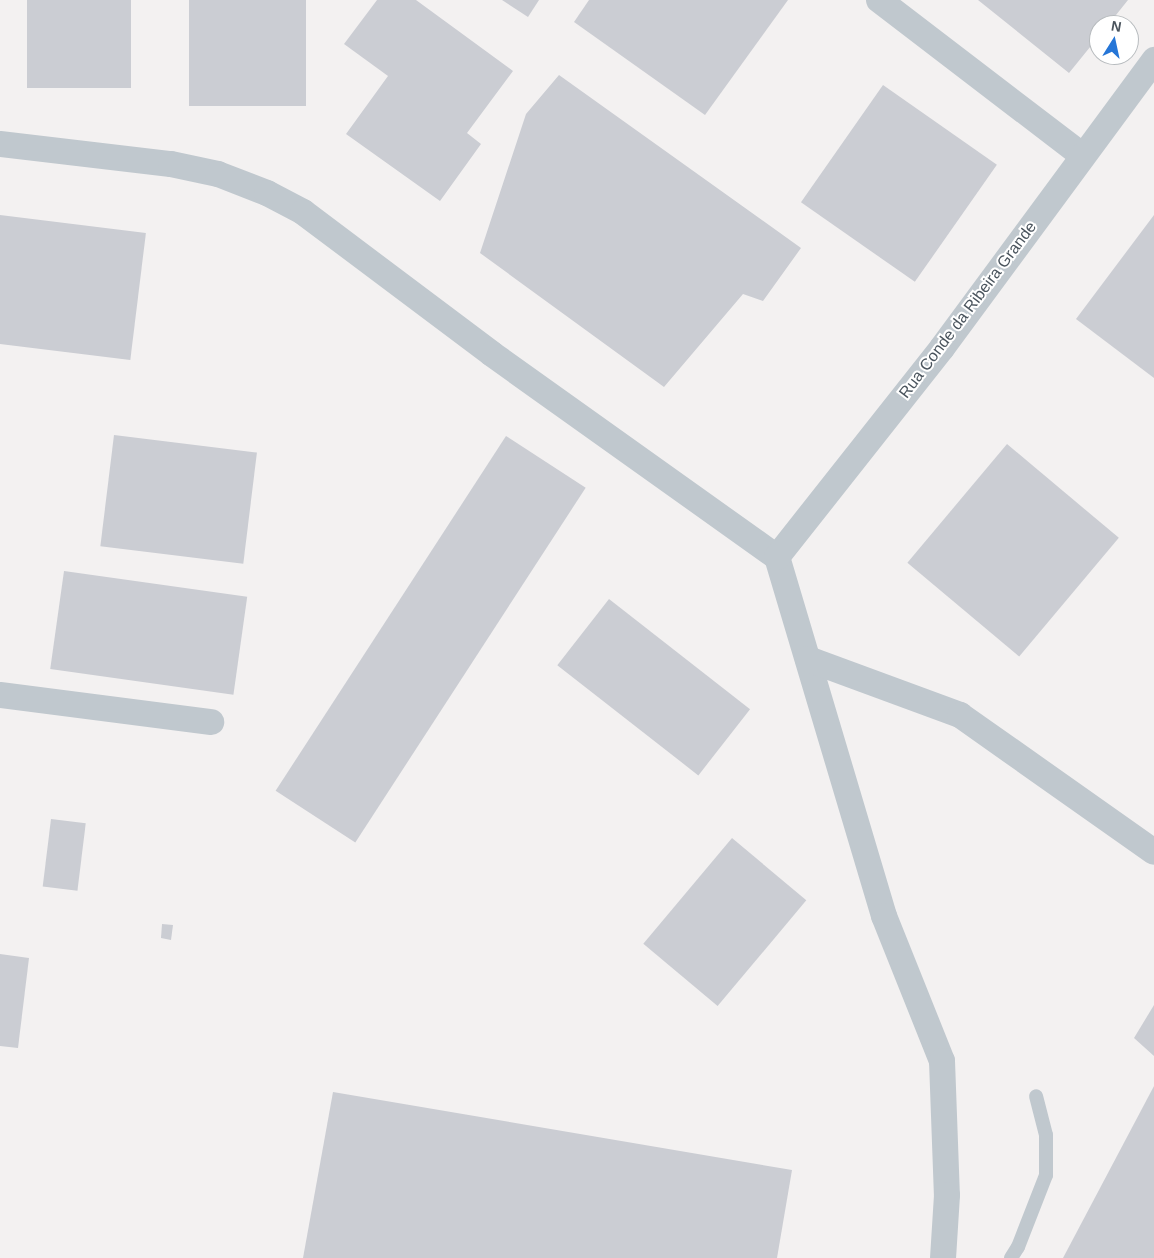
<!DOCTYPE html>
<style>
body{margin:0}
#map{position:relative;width:1154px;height:1258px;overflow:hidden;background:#f3f1f1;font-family:Arial,sans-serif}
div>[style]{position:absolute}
.building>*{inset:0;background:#cbcdd3;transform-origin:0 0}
.service>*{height:14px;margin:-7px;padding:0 7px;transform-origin:7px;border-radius:7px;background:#c0c8ce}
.minor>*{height:26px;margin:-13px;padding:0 13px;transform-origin:13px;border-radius:13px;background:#c0c8ce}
span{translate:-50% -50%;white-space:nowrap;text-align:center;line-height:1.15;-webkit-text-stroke:4px #fff;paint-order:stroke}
.street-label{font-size:16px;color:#4a545d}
.north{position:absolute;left:1089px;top:15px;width:50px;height:50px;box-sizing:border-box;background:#fff;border:1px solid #b7bbbe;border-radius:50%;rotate:10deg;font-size:14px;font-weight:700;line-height:20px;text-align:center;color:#4a545d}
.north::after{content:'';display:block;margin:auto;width:18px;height:22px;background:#2676d7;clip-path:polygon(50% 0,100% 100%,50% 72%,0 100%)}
</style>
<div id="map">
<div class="building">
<div style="left:27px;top:0;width:104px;height:88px"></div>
<div style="left:189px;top:0;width:117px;height:106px"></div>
<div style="clip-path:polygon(377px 0,416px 0,513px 71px,467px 133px,481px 144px,440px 201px,346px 134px,388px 76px,344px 44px)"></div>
<div style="clip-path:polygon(502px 0,539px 0,528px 17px)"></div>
<div style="clip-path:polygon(589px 0,788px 0,705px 115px,574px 22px)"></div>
<div style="clip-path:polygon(978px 0,1128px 0,1108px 25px,1099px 25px,1099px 36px,1069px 73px)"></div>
<div style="clip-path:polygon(559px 75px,801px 248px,763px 301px,743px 294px,664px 387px,480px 253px,526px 114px)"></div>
<div style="left:883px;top:85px;width:139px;height:143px;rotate:35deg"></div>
<div style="left:0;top:215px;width:147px;height:128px;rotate:7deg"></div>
<div style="clip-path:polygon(1154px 215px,1154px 378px,1076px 319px)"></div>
<div style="left:114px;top:435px;width:144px;height:112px;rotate:7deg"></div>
<div style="left:506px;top:436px;width:95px;height:423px;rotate:33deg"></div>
<div style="left:1007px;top:444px;width:146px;height:155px;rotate:40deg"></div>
<div style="left:64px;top:571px;width:185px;height:99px;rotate:8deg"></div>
<div style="left:609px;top:599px;width:179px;height:84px;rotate:38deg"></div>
<div style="left:51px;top:819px;width:35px;height:68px;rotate:7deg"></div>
<div style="left:732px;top:838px;width:97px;height:138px;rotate:40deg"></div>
<div style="clip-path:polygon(162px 924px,173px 925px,171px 940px,161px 938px)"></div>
<div style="clip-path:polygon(0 954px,29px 958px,18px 1048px,0 1046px)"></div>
<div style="clip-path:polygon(1154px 1005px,1154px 1056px,1134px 1038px)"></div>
<div style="clip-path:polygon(1154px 1086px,1154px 1258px,1063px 1258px)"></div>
<div style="clip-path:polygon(333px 1092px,792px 1170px,777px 1258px,303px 1258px)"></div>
</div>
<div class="service">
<div style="left:1011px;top:1258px;width:13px;rotate:-58deg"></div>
<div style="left:1018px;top:1247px;width:77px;rotate:-68.7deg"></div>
<div style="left:1046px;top:1175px;width:40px;rotate:-90deg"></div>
<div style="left:1046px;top:1135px;width:40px;rotate:-104.4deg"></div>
</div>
<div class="minor">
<div style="left:879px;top:0;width:255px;rotate:37.4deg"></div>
<div style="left:0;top:144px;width:172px;rotate:6.7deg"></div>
<div style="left:171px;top:164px;width:48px;rotate:12deg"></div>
<div style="left:218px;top:174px;width:53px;rotate:21.2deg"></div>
<div style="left:267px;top:193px;width:41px;rotate:27.8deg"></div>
<div style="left:303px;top:212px;width:236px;rotate:36.9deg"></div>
<div style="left:492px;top:354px;width:350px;rotate:35.5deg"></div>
<div style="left:777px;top:557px;width:375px;rotate:73.4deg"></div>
<div style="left:884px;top:916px;width:156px;rotate:68.2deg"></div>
<div style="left:942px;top:1061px;width:134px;rotate:87.9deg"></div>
<div style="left:947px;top:1195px;width:63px;rotate:93.6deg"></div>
<div style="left:777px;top:557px;width:266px;rotate:-51.7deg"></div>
<div style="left:942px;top:348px;width:358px;rotate:-53.6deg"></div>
<div style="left:808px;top:659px;width:162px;rotate:20.2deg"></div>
<div style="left:960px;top:715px;width:237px;rotate:35.2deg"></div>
<div style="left:0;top:695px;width:213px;rotate:7.3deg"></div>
</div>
<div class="street-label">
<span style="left:968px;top:310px;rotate:-53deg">Rua Conde da Ribeira Grande</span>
</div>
<div class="north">N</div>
</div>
